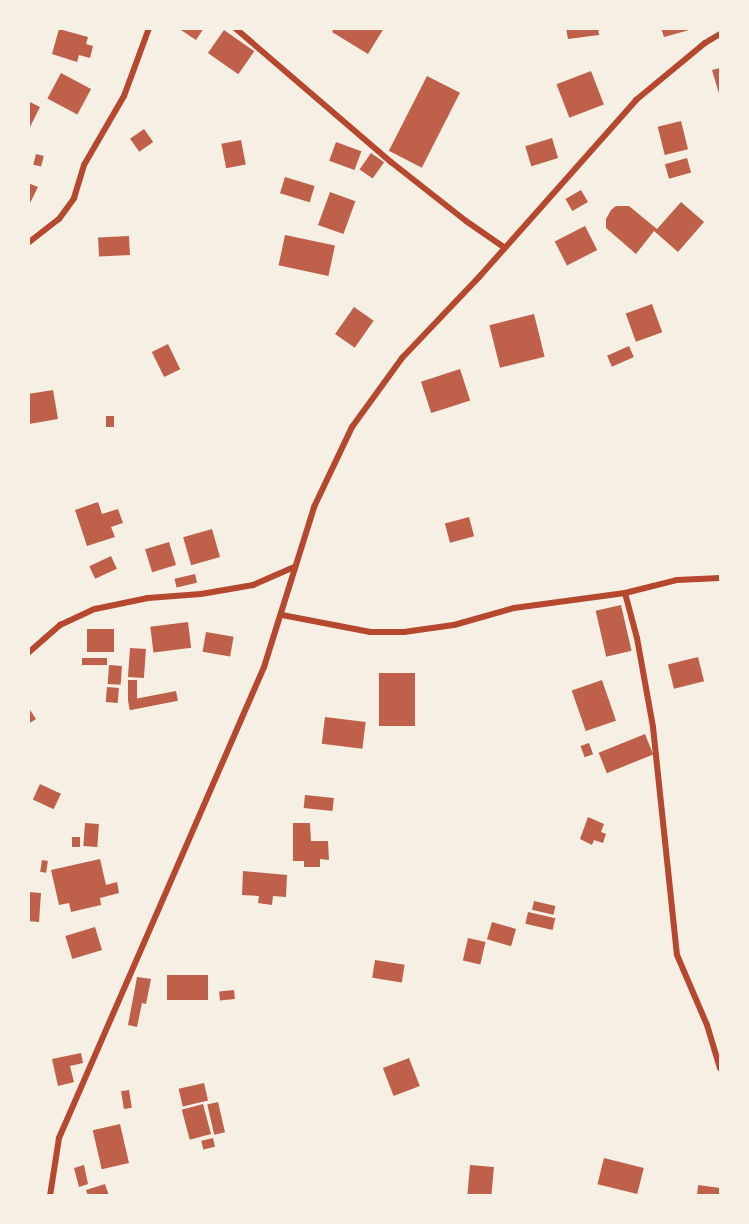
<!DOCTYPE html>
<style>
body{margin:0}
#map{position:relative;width:749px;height:1224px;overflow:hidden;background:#f6efe4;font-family:Rubik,sans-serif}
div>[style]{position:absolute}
.building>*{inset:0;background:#bf614a;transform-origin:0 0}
.minor>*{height:6px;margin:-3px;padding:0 3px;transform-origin:3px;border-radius:3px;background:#b5482f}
span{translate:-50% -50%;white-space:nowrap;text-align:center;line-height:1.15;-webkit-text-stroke:4.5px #f6efe4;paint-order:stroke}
.frame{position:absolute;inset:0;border:30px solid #f6efe4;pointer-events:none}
</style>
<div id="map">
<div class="building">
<div style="clip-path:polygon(178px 28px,204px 28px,196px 40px)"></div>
<div style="clip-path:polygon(334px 28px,384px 28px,368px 54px,332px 32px)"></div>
<div style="clip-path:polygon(566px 28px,598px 28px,599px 35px,568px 39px)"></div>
<div style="clip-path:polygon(661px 28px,693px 28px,693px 29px,664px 37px)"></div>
<div style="clip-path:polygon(59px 29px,88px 37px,86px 44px,93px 46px,90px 58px,79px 55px,77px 62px,52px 54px)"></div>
<div style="left:224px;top:30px;width:37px;height:28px;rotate:35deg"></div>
<div style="clip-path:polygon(720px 68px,720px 97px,712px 70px)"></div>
<div style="left:591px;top:71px;width:36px;height:37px;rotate:69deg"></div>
<div style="left:61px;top:73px;width:34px;height:29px;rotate:28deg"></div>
<div style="left:427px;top:76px;width:37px;height:84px;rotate:27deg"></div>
<div style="clip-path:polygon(28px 101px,40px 107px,28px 131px)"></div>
<div style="left:681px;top:121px;width:29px;height:24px;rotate:76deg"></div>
<div style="left:144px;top:129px;width:16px;height:17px;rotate:55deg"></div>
<div style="left:552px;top:138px;width:21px;height:28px;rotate:73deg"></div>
<div style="left:241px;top:140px;width:25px;height:20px;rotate:79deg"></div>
<div style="left:336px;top:142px;width:27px;height:20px;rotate:20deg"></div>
<div style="left:371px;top:153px;width:16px;height:20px;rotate:35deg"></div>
<div style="left:36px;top:154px;width:8px;height:11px;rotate:14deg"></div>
<div style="left:687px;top:158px;width:15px;height:23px;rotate:74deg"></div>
<div style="left:285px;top:177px;width:31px;height:17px;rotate:17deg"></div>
<div style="clip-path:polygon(28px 183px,38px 187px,28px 207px)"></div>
<div style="left:581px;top:190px;width:14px;height:18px;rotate:60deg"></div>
<div style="left:330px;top:192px;width:27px;height:35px;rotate:20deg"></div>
<div style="clip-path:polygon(681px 202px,704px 222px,678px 252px,654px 231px,636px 254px,606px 228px,606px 219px,611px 210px,616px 206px,629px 206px,657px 229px)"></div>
<div style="left:585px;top:226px;width:27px;height:34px;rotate:63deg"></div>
<div style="left:285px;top:235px;width:51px;height:31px;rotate:12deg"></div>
<div style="left:129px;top:236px;width:19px;height:31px;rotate:87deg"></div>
<div style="left:652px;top:304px;width:30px;height:28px;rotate:70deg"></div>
<div style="left:354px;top:307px;width:24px;height:33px;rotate:35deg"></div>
<div style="left:534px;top:314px;width:44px;height:46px;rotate:76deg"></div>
<div style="left:168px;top:344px;width:28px;height:18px;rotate:64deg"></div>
<div style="left:629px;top:346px;width:12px;height:24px;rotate:66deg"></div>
<div style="left:460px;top:369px;width:33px;height:41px;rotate:72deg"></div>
<div style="clip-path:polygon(53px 390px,58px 419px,29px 424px,28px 394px)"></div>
<div style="left:106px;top:416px;width:8px;height:11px"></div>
<div style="clip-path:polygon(98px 502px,102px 514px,118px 509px,123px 523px,111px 527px,115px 537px,87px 546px,75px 510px)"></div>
<div style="left:469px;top:517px;width:20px;height:25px;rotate:75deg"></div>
<div style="left:212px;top:529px;width:29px;height:30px;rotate:74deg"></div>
<div style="left:169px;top:542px;width:24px;height:25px;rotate:73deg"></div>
<div style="left:111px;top:556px;width:14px;height:24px;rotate:65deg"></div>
<div style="left:195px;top:574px;width:9px;height:21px;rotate:77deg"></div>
<div style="left:621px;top:605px;width:47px;height:26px;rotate:77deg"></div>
<div style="left:188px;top:622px;width:26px;height:38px;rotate:83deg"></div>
<div style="left:114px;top:629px;width:23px;height:27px;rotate:90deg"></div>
<div style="left:206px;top:632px;width:28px;height:20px;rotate:10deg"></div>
<div style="left:130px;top:648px;width:16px;height:29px;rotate:4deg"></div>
<div style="left:698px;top:657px;width:25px;height:31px;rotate:76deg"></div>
<div style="left:107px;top:658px;width:7px;height:25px;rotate:90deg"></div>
<div style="left:109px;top:665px;width:13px;height:19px;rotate:4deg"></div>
<div style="left:379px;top:673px;width:36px;height:53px"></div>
<div style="left:128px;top:680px;width:9px;height:20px"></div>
<div style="left:602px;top:680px;width:43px;height:32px;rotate:71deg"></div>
<div style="left:107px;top:687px;width:12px;height:15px;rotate:5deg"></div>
<div style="left:176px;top:691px;width:10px;height:49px;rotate:79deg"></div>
<div style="clip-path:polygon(30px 710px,36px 719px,28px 724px,28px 711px)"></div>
<div style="left:325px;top:717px;width:41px;height:27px;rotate:7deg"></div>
<div style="left:645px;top:734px;width:22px;height:50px;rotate:68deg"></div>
<div style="left:589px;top:743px;width:12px;height:9px;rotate:70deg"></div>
<div style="left:40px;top:784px;width:23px;height:17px;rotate:25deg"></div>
<div style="left:305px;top:795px;width:29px;height:13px;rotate:6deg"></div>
<div style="clip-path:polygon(588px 817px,604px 824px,601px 832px,606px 834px,603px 843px,594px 840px,592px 845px,580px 839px)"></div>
<div style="left:85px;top:823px;width:14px;height:23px;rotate:4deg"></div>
<div style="clip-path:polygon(293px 823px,310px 823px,311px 841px,328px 841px,329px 860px,320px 859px,320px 867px,304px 867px,304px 861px,293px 861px)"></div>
<div style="left:72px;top:837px;width:8px;height:10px"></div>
<div style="clip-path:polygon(100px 859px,106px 885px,117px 882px,119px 893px,100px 898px,101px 905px,71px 912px,69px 903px,59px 905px,51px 870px)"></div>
<div style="left:42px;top:860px;width:6px;height:12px;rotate:9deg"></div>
<div style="clip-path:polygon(243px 871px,287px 875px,286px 897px,273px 896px,272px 905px,258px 903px,259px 896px,242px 895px)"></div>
<div style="clip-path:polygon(28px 892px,41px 893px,39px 922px,28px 921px)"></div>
<div style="left:534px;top:901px;width:22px;height:9px;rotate:13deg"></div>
<div style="left:528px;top:912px;width:28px;height:12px;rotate:13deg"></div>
<div style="left:492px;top:922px;width:25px;height:18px;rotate:16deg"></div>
<div style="left:95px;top:927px;width:24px;height:31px;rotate:73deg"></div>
<div style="left:468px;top:938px;width:18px;height:23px;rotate:13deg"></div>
<div style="left:375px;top:960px;width:30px;height:18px;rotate:9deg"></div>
<div style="left:167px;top:975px;width:41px;height:25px"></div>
<div style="clip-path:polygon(137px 977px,151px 979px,146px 1004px,142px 1003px,137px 1027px,128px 1025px)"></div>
<div style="left:234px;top:990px;width:9px;height:15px;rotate:84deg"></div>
<div style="clip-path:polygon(81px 1053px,83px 1063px,70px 1066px,74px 1082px,58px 1086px,52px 1059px)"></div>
<div style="left:409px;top:1058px;width:30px;height:28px;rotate:69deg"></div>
<div style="left:204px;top:1083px;width:18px;height:26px;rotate:77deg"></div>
<div style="left:129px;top:1090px;width:18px;height:8px;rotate:81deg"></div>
<div style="left:218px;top:1102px;width:31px;height:11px;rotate:77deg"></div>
<div style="left:203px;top:1104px;width:31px;height:22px;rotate:75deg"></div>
<div style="left:120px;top:1124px;width:40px;height:28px;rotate:77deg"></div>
<div style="left:213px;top:1138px;width:9px;height:12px;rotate:77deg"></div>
<div style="left:604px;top:1158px;width:41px;height:27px;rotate:14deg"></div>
<div style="clip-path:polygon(84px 1165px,88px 1184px,79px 1187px,74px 1168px)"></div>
<div style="left:470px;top:1165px;width:24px;height:30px;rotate:5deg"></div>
<div style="clip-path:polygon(105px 1184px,109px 1196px,88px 1196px,86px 1190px)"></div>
<div style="clip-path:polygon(698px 1185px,720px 1188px,720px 1196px,697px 1196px)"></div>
</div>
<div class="minor">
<div style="left:235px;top:28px;width:206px;rotate:40.7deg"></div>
<div style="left:391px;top:162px;width:95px;rotate:38.2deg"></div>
<div style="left:466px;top:221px;width:47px;rotate:34.7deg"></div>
<div style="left:28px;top:243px;width:39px;rotate:-38deg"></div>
<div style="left:59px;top:219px;width:26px;rotate:-54deg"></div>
<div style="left:74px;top:198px;width:34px;rotate:-73deg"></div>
<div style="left:84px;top:165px;width:80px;rotate:-59.9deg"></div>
<div style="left:124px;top:96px;width:72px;rotate:-69.8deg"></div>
<div style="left:625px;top:593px;width:47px;rotate:75.1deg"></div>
<div style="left:637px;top:638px;width:90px;rotate:79.8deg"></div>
<div style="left:653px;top:727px;width:229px;rotate:84deg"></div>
<div style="left:677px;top:955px;width:76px;rotate:66.8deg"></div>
<div style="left:707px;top:1025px;width:45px;rotate:73.2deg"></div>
<div style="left:282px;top:615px;width:90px;rotate:10.9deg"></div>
<div style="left:370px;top:632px;width:34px"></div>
<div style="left:404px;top:632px;width:50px;rotate:-8deg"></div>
<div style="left:454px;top:625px;width:62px;rotate:-15.8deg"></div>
<div style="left:514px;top:608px;width:112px;rotate:-7.7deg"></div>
<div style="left:625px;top:593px;width:54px;rotate:-14deg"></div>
<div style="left:677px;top:580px;width:43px;rotate:-2.7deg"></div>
<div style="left:28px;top:653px;width:43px;rotate:-41.2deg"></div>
<div style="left:60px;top:625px;width:38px;rotate:-25deg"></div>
<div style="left:95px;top:609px;width:54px;rotate:-11.7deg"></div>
<div style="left:148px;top:598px;width:53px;rotate:-4.3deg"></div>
<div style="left:201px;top:594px;width:53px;rotate:-9.8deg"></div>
<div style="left:253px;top:585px;width:45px;rotate:-23.7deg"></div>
<div style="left:50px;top:1196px;width:59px;rotate:-81.2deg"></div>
<div style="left:59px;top:1138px;width:514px;rotate:-66.48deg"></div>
<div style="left:264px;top:667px;width:168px;rotate:-72.6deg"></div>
<div style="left:314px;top:507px;width:89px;rotate:-64.6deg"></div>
<div style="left:352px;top:427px;width:85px;rotate:-54.1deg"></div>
<div style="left:402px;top:358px;width:113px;rotate:-46.4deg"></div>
<div style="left:480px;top:276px;width:235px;rotate:-48.4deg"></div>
<div style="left:636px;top:100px;width:89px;rotate:-39.6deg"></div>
<div style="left:705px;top:43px;width:17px;rotate:-31deg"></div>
</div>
<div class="frame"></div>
</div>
